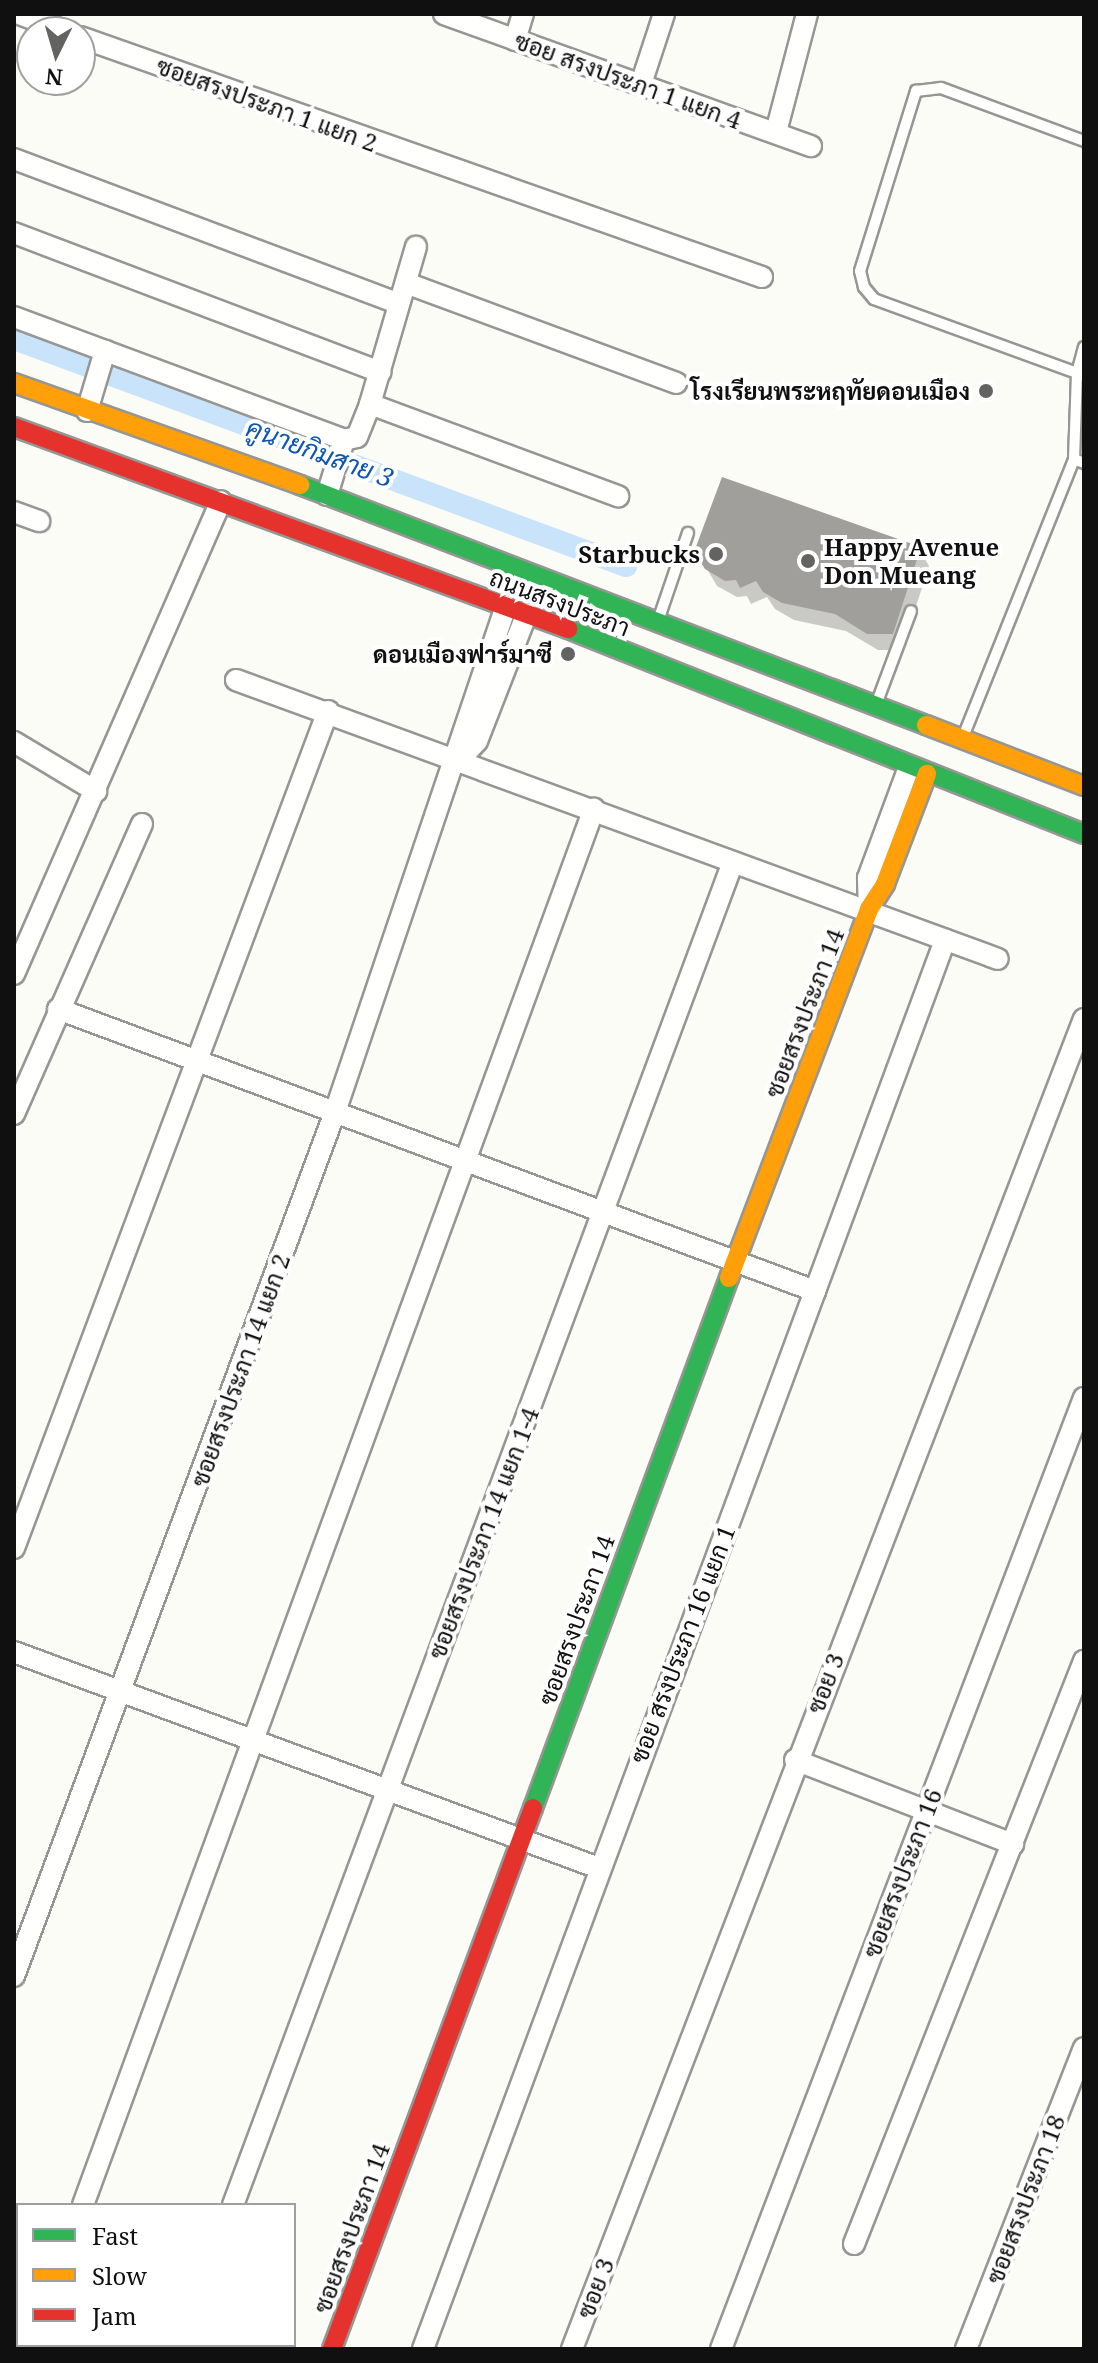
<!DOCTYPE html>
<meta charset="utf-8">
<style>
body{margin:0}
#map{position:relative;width:1098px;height:2363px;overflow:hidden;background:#fcfcf7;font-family:"Noto Serif",Sarabun,serif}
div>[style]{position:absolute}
.shadow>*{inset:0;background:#0003}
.canal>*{height:22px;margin:-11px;padding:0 11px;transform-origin:11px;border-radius:11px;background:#c9e3fa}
.building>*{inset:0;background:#a09f9b}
.roads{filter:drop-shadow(2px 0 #969694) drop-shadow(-2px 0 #969694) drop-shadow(0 2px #969694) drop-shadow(0 -2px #969694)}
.lane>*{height:10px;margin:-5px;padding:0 5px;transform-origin:5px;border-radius:5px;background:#fffffe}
.street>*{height:20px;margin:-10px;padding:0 10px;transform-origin:10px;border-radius:10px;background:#fffffe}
.fast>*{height:18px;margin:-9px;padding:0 9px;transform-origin:9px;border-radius:9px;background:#30b455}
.slow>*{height:18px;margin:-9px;padding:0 9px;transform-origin:9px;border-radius:9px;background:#ff9f0a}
.jam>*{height:18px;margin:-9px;padding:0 9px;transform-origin:9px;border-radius:9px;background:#e5322d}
.dots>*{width:22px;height:22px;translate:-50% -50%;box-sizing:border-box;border:4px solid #fff;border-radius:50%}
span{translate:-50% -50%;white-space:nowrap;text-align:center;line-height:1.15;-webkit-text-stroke:8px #fff;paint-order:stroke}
.street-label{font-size:24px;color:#101010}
.poi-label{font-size:24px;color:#101010;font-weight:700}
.right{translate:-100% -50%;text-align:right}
.left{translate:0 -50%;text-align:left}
.water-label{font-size:26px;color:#0c55b0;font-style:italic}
.frame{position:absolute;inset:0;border:16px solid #101010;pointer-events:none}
.legend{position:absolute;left:16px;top:2203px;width:280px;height:144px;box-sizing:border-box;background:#fff;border:2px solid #9f9f9f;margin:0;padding:10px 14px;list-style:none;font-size:24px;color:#101010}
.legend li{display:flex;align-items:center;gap:16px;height:40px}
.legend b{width:40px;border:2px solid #9f9f9f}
.north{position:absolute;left:16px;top:16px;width:80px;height:80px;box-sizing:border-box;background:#fff;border:2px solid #9f9f9f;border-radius:50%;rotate:185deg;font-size:22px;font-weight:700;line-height:32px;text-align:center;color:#101010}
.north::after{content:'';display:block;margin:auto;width:28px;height:36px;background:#636361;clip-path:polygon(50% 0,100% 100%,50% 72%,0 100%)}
</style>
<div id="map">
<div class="shadow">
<div style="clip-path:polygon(919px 549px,929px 566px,902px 650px,878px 650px,846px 631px,794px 620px,775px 609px,767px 597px,751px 604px,747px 596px,737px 597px,717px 586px,697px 552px)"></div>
</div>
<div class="canal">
<div style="left:14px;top:339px;width:653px;rotate:20.35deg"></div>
</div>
<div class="building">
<div style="clip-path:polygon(722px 477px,921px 547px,893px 634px,867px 634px,835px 614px,782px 603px,763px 592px,756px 581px,740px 588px,736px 580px,725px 581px,705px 569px,694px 552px)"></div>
</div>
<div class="roads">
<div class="lane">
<div style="left:1084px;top:347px;width:27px;rotate:105deg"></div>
<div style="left:1077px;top:373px;width:8px;rotate:23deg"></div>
<div style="left:1074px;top:459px;width:86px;rotate:-88deg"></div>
<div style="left:1077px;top:373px;width:216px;rotate:-160deg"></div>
<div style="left:874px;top:299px;width:16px;rotate:-130deg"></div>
<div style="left:864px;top:287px;width:16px;rotate:-104deg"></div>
<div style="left:860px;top:271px;width:189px;rotate:-72.7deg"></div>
<div style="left:916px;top:91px;width:25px;rotate:-7deg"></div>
<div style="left:941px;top:88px;width:153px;rotate:20.3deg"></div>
<div style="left:659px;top:618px;width:90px;rotate:-71.2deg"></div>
<div style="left:877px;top:702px;width:97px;rotate:-69.5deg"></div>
<div style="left:963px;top:737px;width:299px;rotate:-68.2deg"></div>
<div style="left:1074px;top:459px;width:11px;rotate:22deg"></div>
</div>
<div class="street">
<div style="left:19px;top:14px;width:51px;rotate:20.6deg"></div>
<div style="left:444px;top:14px;width:390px;rotate:19.8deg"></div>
<div style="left:80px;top:37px;width:723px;rotate:19.39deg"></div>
<div style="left:515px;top:40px;width:27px;rotate:-73deg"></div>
<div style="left:641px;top:84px;width:74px;rotate:-71.8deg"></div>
<div style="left:776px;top:132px;width:122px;rotate:-75.3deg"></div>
<div style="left:14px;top:159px;width:410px;rotate:20.6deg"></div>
<div style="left:14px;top:233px;width:392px;rotate:20.8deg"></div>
<div style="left:406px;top:283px;width:288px;rotate:20.3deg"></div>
<div style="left:14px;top:317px;width:352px;rotate:20.4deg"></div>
<div style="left:370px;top:404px;width:265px;rotate:20.4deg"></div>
<div style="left:87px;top:411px;width:63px;rotate:-73.3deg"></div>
<div style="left:327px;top:495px;width:58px;rotate:-72.8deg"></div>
<div style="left:344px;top:440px;width:13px;rotate:-13deg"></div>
<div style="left:357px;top:437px;width:35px;rotate:-68deg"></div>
<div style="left:370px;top:404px;width:164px;rotate:-73.7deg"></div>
<div style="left:14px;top:512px;width:27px;rotate:20deg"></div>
<div style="left:236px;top:680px;width:811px;rotate:20.11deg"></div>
<div style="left:14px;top:742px;width:96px;rotate:30.9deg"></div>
<div style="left:458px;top:762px;width:28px;rotate:-48deg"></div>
<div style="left:477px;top:741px;width:137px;rotate:-68.7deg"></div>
<div style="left:869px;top:909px;width:31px;rotate:-92deg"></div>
<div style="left:868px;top:878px;width:118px;rotate:-69.7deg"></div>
<div style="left:14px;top:974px;width:516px;rotate:-66.36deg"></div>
<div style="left:58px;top:1009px;width:808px;rotate:20.43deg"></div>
<div style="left:14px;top:1114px;width:317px;rotate:-66.2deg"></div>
<div style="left:14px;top:1548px;width:894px;rotate:-69.44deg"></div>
<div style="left:14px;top:1652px;width:624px;rotate:20.27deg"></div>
<div style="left:795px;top:1760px;width:234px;rotate:21.1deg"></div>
<div style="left:14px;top:1976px;width:922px;rotate:-69.62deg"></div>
<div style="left:335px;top:1112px;width:534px;rotate:-71.33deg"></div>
<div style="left:83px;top:2205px;width:1487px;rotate:-69.9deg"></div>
<div style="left:233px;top:2205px;width:1433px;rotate:-69.58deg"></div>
<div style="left:854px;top:2244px;width:627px;rotate:-68.47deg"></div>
<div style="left:29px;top:2349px;width:4px;rotate:-63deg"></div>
<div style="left:180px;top:2349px;width:4px;rotate:-63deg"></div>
<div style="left:423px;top:2349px;width:1503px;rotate:-69.67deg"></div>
<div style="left:572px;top:2349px;width:1425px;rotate:-68.95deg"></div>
<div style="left:721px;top:2349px;width:1018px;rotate:-69.11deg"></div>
<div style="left:966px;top:2349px;width:323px;rotate:-68.6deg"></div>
</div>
<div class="fast">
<div style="left:300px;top:485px;width:670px;rotate:20.98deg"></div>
<div style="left:568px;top:629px;width:555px;rotate:21.67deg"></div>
<div style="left:533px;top:1808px;width:565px;rotate:-69.71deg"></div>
</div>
<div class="slow">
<div style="left:14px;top:383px;width:304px;rotate:19.6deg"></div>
<div style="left:926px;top:725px;width:169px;rotate:21.1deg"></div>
<div style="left:729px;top:1278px;width:395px;rotate:-69.2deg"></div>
<div style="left:869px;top:909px;width:30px;rotate:-57deg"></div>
<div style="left:885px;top:884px;width:118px;rotate:-69.1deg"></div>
</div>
<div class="jam">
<div style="left:14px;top:427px;width:590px;rotate:20.03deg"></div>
<div style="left:332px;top:2349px;width:577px;rotate:-69.62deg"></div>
</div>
</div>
<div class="dots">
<div style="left:986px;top:391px;background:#636361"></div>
<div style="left:716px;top:554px;background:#636361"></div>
<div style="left:808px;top:561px;background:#636361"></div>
<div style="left:568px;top:654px;background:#636361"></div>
</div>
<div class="street-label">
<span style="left:628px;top:80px;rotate:20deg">ซอย สรงประภา 1 แยก 4</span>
<span style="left:267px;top:104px;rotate:20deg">ซอยสรงประภา 1 แยก 2</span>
<span style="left:560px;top:602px;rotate:21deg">ถนนสรงประภา</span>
<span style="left:804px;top:1013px;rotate:-69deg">ซอยสรงประภา 14</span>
<span style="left:240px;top:1370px;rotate:-70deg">ซอยสรงประภา 14 แยก 2</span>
<span style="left:483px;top:1533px;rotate:-69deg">ซอยสรงประภา 14 แยก 1-4</span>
<span style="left:576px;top:1620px;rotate:-70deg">ซอยสรงประภา 14</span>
<span style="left:682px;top:1644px;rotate:-69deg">ซอย สรงประภา 16 แยก 1</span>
<span style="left:825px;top:1683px;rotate:-69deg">ซอย 3</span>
<span style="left:902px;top:1873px;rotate:-69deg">ซอยสรงประภา 16</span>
<span style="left:1025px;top:2199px;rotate:-69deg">ซอยสรงประภา 18</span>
<span style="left:351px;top:2228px;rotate:-70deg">ซอยสรงประภา 14</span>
<span style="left:595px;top:2288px;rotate:-69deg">ซอย 3</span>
</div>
<div class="poi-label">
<span class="right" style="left:970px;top:391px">โรงเรียนพระหฤทัยดอนเมือง</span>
<span class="left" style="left:824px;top:561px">Happy Avenue<br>Don Mueang</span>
<span class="right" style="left:700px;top:554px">Starbucks</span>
<span class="right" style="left:552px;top:654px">ดอนเมืองฟาร์มาซี</span>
</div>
<div class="water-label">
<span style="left:320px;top:453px;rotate:20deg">คูนายกิมสาย 3</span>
</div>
<div class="frame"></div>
<ul class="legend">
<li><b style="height:10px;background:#30b455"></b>Fast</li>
<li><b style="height:10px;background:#ff9f0a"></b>Slow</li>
<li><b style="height:10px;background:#e5322d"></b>Jam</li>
</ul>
<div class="north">N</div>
</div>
